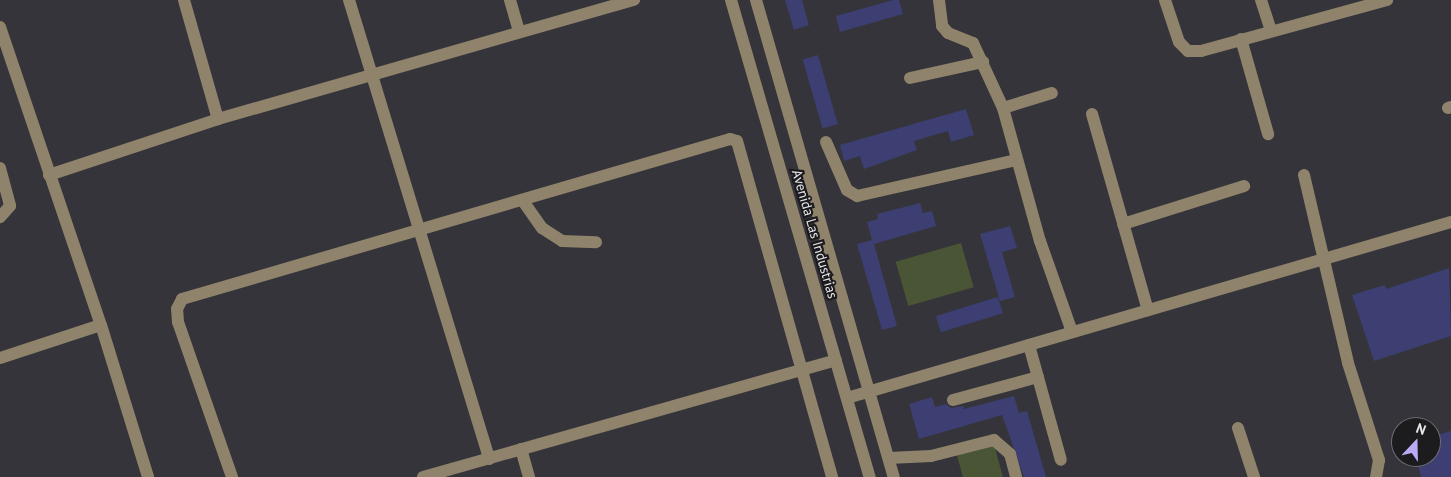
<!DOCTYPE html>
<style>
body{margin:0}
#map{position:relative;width:1451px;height:477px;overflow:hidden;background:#34343a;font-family:"PT Sans",sans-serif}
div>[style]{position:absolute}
.green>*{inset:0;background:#495535;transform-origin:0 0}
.building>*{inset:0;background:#3d3f72;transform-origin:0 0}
.minor>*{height:12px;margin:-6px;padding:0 6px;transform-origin:6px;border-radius:6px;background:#8f836b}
span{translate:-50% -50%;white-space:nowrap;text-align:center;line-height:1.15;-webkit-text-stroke:4.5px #1c1c1f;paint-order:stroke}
.street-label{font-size:14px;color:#e7e7eb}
.north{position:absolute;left:1391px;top:417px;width:50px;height:50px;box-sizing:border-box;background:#1c1c1f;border:1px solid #6d6d71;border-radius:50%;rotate:21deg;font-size:14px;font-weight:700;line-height:20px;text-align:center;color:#e7e7eb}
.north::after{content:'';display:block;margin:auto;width:18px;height:22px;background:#bbaaf6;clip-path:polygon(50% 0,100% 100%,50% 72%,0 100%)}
</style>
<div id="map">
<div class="green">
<div style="left:961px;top:243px;width:46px;height:68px;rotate:74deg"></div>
<div style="clip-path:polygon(993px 441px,1003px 477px,963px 477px,956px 452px)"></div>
</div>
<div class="building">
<div style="clip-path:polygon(785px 0,802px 0,809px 25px,794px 30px)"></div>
<div style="clip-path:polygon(893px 0,899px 0,903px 14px,840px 32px,836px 16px)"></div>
<div style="left:818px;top:55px;width:72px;height:16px;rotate:74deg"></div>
<div style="clip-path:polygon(966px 109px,974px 135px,951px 142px,948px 131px,914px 141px,917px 150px,864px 169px,860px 156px,844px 161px,840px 145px)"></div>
<div style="clip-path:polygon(920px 203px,923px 213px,932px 211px,936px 226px,874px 244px,897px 326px,882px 330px,857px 244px,872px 240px,867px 222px,878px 219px,877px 214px)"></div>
<div style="clip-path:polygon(1010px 226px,1017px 248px,1002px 252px,1015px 297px,1000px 301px,980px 234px)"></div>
<div style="clip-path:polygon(1449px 268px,1451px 336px,1374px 361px,1352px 295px,1385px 285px,1386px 289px)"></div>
<div style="left:998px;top:297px;width:17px;height:65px;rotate:73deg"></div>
<div style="clip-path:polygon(1014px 396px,1019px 413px,1027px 411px,1046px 477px,1024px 477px,1002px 415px,919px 439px,909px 404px,932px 397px,935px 407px,946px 404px,951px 408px,963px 406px,964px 409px)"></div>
<div style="clip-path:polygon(1451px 431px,1451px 477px,1421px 477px,1416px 457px,1431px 457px,1431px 437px)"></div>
</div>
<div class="minor">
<div style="left:184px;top:0;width:124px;rotate:74.1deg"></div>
<div style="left:349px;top:0;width:480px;rotate:73deg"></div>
<div style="left:510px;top:0;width:33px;rotate:74deg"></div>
<div style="left:731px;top:0;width:497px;rotate:73.8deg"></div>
<div style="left:756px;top:0;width:497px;rotate:73.9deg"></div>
<div style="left:939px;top:0;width:26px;rotate:83deg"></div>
<div style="left:942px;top:26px;width:9px;rotate:49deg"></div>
<div style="left:948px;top:33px;width:27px;rotate:22deg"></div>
<div style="left:973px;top:43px;width:72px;rotate:65.2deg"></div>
<div style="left:1003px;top:108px;width:138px;rotate:74.5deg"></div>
<div style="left:1040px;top:241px;width:96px;rotate:70.6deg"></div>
<div style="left:1165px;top:0;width:44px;rotate:71.6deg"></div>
<div style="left:1179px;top:42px;width:13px;rotate:45deg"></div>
<div style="left:1188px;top:51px;width:13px"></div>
<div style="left:1201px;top:51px;width:193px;rotate:-15.3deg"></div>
<div style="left:1261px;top:0;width:32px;rotate:72deg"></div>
<div style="left:0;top:27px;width:315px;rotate:71.3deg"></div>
<div style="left:101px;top:325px;width:159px;rotate:72.8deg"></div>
<div style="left:1241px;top:39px;width:99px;rotate:74.1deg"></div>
<div style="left:910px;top:78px;width:75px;rotate:-12.4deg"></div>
<div style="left:1003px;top:108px;width:51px;rotate:-17deg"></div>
<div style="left:1448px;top:108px;width:3px;rotate:-18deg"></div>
<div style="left:1092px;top:114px;width:204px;rotate:74.1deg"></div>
<div style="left:826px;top:142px;width:52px;rotate:66.4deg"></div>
<div style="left:847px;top:190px;width:12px;rotate:31deg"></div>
<div style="left:857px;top:196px;width:164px;rotate:-12.7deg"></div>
<div style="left:0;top:168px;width:39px;rotate:75deg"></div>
<div style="left:10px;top:206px;width:15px;rotate:132deg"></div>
<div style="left:49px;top:175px;width:178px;rotate:-18.3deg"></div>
<div style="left:218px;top:119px;width:433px;rotate:-16deg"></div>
<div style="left:1304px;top:175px;width:193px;rotate:76.8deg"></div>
<div style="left:1348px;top:363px;width:102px;rotate:72.3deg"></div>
<div style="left:1379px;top:460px;width:17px;rotate:100deg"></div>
<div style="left:523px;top:201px;width:33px;rotate:55deg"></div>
<div style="left:542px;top:228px;width:24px;rotate:33deg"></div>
<div style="left:562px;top:241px;width:34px;rotate:2deg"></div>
<div style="left:1123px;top:224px;width:127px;rotate:-17.4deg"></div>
<div style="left:1029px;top:345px;width:119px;rotate:74.5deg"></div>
<div style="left:0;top:358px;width:106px;rotate:-18.1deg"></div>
<div style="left:847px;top:398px;width:629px;rotate:-16.25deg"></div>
<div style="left:953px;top:400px;width:88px;rotate:-15.1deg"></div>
<div style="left:1238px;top:428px;width:52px;rotate:71.9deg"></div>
<div style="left:521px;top:449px;width:29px;rotate:74deg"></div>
<div style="left:889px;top:458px;width:42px;rotate:-2.7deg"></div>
<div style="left:931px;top:456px;width:65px;rotate:-14.3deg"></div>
<div style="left:994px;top:440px;width:21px;rotate:41deg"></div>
<div style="left:1010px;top:454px;width:24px;rotate:75deg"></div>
<div style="left:232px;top:477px;width:164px;rotate:-109.2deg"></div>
<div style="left:178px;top:322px;width:13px;rotate:-94deg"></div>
<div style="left:177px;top:309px;width:11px;rotate:-63deg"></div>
<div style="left:182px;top:299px;width:571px;rotate:-16.28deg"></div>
<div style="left:730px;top:139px;width:7px;rotate:16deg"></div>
<div style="left:737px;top:141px;width:349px;rotate:74.2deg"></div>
<div style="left:423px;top:477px;width:429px;rotate:-15.8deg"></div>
</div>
<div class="street-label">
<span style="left:815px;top:234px;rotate:74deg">Avenida Las Industrias</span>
</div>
<div class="north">N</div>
</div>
